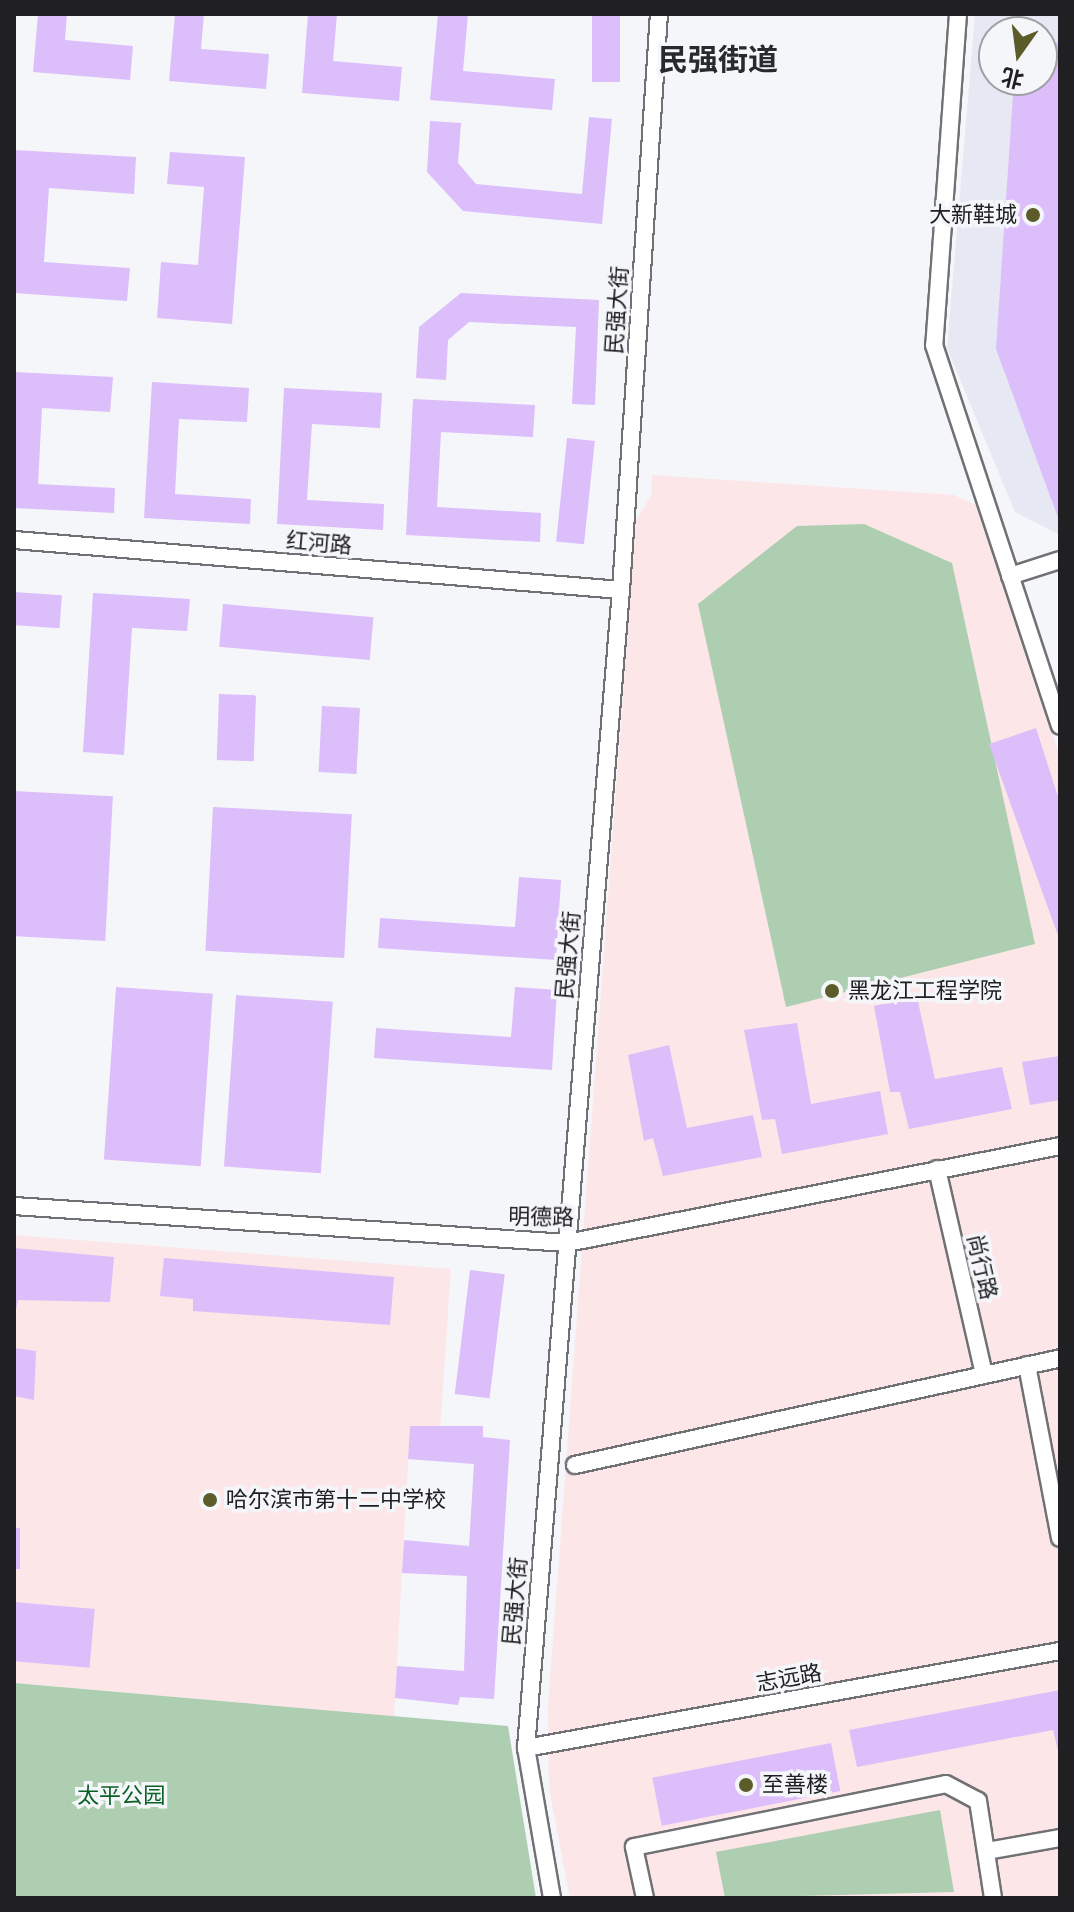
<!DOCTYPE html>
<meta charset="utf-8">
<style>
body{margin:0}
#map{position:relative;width:1074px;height:1912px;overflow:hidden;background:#f5f6fa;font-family:"Fira Sans","Noto Sans SC",sans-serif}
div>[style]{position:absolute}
.built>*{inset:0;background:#e6e9f4}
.education>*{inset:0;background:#fce6e7}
.green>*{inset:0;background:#adceb1}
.building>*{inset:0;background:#dcbefb;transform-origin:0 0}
.roads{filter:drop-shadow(2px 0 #707174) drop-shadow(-2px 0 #707174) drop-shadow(0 2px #707174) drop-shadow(0 -2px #707174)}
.minor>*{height:16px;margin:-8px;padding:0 8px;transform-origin:8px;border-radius:8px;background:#fff}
.dots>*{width:22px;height:22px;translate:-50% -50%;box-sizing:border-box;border:4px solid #f5f6fa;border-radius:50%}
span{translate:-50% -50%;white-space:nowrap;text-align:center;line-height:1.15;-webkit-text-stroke:7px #f5f6fa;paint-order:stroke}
.poi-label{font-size:22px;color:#202022}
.right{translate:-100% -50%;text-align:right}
.left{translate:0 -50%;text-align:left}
.street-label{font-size:22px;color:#202022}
.park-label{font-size:22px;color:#0c6126}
.district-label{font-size:30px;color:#292a2c;font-weight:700}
.frame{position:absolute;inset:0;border:16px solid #202022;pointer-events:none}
.north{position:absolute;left:978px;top:16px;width:80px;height:80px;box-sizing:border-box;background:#f5f6fa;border:2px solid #a0a0a4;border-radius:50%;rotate:194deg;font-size:22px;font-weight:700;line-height:32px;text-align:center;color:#202022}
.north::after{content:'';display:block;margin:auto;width:28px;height:36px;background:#5b5c29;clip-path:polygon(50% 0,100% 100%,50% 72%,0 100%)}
</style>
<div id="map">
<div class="built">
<div style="clip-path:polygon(evenodd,975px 14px,1060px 14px,1060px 535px,1015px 512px,947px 348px,975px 14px,994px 32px,1042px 32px,1042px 80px,994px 80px,994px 32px)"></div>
</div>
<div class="education">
<div style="clip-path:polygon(652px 475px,954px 495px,987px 510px,1060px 759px,1060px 1898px,570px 1898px,549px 1788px,548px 1707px,636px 520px,651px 496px)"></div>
<div style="clip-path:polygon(14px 1235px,451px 1269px,440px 1429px,410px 1427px,394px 1716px,14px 1683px)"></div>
</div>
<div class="green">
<div style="clip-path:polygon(864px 524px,952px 563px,1035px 944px,786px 1007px,698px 604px,797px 526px)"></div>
<div style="clip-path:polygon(14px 1683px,508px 1726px,536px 1898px,14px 1898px)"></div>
<div style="clip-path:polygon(940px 1810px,954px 1892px,725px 1898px,716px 1852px)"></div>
</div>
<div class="building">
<div style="clip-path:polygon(38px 14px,67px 14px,65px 40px,133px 46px,130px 80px,33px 72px)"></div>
<div style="clip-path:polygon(175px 14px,204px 14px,201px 49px,269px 54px,266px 89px,169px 81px)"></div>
<div style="clip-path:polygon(308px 14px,337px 14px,333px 61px,402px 67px,399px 101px,302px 93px)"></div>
<div style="clip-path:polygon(438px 14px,468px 14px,463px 71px,555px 79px,552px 110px,430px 100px)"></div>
<div style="left:592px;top:14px;width:28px;height:68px"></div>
<div style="clip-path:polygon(1042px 41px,1060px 43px,1060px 523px,996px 349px,1014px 80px,1042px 80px)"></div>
<div style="clip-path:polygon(589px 117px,612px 119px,602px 224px,463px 211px,427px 172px,430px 121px,461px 123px,458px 163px,476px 184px,582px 194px)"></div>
<div style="clip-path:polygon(15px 150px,136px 157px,134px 194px,49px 188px,44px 262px,130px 268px,127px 301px,14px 293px)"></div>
<div style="clip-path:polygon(170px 152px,245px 157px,232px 324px,157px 318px,161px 262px,198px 265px,204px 187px,167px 184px)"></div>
<div style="clip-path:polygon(461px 293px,599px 300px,595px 405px,572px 404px,576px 327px,469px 322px,448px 340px,446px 380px,416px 378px,419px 327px)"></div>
<div style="clip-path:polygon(15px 372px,113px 377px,110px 412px,42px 408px,38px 484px,115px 488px,114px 513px,14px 508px)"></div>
<div style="clip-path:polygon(152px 382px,249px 388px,247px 422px,179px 419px,175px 494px,251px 499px,250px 524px,144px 518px)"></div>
<div style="clip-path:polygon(284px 388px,382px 393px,380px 428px,312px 424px,307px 500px,384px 504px,383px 530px,277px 524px)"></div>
<div style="clip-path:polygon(413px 399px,535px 405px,533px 437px,441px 432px,437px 507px,541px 513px,540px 542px,406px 535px)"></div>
<div style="left:567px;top:438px;width:28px;height:104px;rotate:6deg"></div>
<div style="left:14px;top:592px;width:48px;height:33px;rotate:4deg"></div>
<div style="clip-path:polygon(93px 593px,190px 599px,187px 631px,132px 628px,124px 755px,83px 752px)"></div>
<div style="left:223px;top:604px;width:151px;height:43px;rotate:5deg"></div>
<div style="left:219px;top:694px;width:37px;height:66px;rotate:2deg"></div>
<div style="left:322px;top:706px;width:38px;height:66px;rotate:3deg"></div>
<div style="clip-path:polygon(1036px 728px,1060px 803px,1060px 941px,989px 744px)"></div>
<div style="left:14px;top:791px;width:99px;height:145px;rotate:3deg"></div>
<div style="left:213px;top:807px;width:139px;height:144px;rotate:3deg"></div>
<div style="clip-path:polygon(519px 877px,561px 880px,556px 960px,378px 948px,380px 918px,515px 927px)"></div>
<div style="left:116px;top:987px;width:97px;height:173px;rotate:4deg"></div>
<div style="clip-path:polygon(515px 987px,557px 990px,552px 1070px,374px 1058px,376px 1028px,511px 1037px)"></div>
<div style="left:236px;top:995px;width:97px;height:172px;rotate:4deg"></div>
<div style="clip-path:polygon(917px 997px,935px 1079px,1002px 1067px,1012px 1109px,909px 1129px,900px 1092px,890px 1092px,874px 1006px)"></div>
<div style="clip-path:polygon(797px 1023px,811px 1104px,880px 1091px,888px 1134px,782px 1154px,775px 1119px,762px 1120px,744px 1030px)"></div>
<div style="clip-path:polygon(669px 1045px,687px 1128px,753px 1115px,762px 1157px,663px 1176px,653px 1138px,644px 1141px,628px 1055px)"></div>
<div style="clip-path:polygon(1060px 1056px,1060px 1100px,1030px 1105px,1022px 1062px)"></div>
<div style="clip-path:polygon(14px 1248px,114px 1257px,110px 1302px,18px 1300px,14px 1319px)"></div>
<div style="clip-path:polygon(164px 1258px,394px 1277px,390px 1325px,193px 1311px,193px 1299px,160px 1296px)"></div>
<div style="left:470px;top:1270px;width:35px;height:125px;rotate:7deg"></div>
<div style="clip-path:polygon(14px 1348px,36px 1351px,34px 1400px,14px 1396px)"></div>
<div style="clip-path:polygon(410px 1426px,483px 1426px,483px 1437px,510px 1440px,494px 1699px,460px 1697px,458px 1705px,395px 1698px,397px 1666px,464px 1671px,467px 1576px,402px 1573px,404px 1540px,469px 1546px,474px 1464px,408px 1459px)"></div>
<div style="left:14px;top:1528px;width:6px;height:41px"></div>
<div style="left:14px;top:1602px;width:81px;height:59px;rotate:5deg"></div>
<div style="clip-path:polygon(1060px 1690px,1060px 1759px,1053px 1730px,857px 1767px,849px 1730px)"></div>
<div style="left:831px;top:1743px;width:49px;height:182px;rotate:79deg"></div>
</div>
<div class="roads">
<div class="minor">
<div style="left:958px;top:14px;width:332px;rotate:94.1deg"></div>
<div style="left:934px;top:345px;width:401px;rotate:71.7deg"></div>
<div style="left:14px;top:540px;width:609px;rotate:4.71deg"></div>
<div style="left:1010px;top:576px;width:52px;rotate:-17.7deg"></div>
<div style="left:937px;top:1169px;width:211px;rotate:77.1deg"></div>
<div style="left:14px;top:1206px;width:554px;rotate:3.83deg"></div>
<div style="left:567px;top:1243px;width:502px;rotate:-11.13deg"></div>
<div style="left:1027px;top:1365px;width:176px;rotate:79.2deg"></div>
<div style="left:575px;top:1465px;width:497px;rotate:-12.4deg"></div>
<div style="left:526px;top:1748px;width:543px;rotate:-10.3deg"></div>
<div style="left:987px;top:1851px;width:74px;rotate:-10.1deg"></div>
<div style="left:552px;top:1898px;width:152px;rotate:-99.8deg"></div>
<div style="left:526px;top:1748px;width:1162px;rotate:-85.31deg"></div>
<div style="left:621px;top:590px;width:577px;rotate:-86.23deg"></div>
<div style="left:645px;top:1898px;width:52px;rotate:-102.2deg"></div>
<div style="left:634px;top:1847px;width:318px;rotate:-11.4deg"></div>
<div style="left:946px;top:1784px;width:36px;rotate:28deg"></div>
<div style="left:978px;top:1801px;width:98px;rotate:81.2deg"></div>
</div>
</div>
<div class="dots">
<div style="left:1033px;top:215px;background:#5b5c29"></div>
<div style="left:832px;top:991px;background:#5b5c29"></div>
<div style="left:210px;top:1500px;background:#5b5c29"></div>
<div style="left:746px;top:1785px;background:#5b5c29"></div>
</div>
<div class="poi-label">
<span class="right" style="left:1017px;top:215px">大新鞋城</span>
<span class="left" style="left:848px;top:991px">黑龙江工程学院</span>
<span class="left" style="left:226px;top:1500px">哈尔滨市第十二中学校</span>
<span class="left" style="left:762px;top:1785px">至善楼</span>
</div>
<div class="street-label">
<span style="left:617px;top:310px;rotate:-86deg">民强大街</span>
<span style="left:319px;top:543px;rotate:5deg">红河路</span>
<span style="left:568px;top:955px;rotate:-85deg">民强大街</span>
<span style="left:541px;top:1217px;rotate:1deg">明德路</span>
<span style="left:982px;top:1267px;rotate:77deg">尚行路</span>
<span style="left:515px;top:1601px;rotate:-85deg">民强大街</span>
<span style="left:789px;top:1678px;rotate:-10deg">志远路</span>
</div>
<div class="park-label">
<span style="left:121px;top:1796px">太平公园</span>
</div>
<div class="district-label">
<span style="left:718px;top:60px">民强街道</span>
</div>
<div class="frame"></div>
<div class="north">北</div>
</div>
